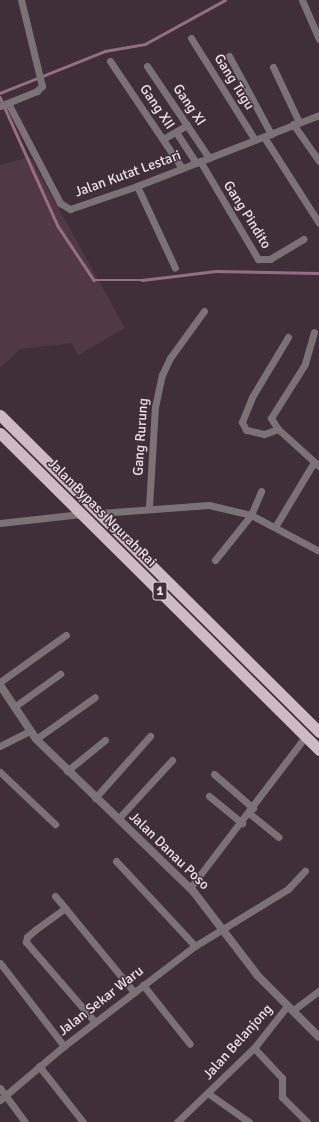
<!DOCTYPE html>
<style>
body{margin:0}
#map{position:relative;width:319px;height:1122px;overflow:hidden;background:#402f38;font-family:Signika,sans-serif}
div>[style]{position:absolute}
.built>*{inset:0;background:#503945}
.stream>*{height:2.5px;margin:-1.25px;padding:0 1.25px;transform-origin:1.25px;border-radius:1.25px;background:#966e83}
.minor>*{height:7px;margin:-3.5px;padding:0 3.5px;transform-origin:3.5px;border-radius:3.5px;background:#7b7276}
.tertiary>*{height:8px;margin:-4px;padding:0 4px;transform-origin:4px;border-radius:4px;background:#7b7276}
.trunk>*{height:11px;margin:-5.5px;padding:0 5.5px;transform-origin:5.5px;border-radius:5.5px;background:#cebac4}
span{translate:-50% -50%;white-space:nowrap;text-align:center;line-height:1.15;-webkit-text-stroke:3px #402f38;paint-order:stroke}
.shield-label span{padding:1px 3px;background:#402f38;border:1px solid;border-radius:3px;-webkit-text-stroke-width:0}
.shield-label{font-size:13px;color:#ece1e7;font-weight:700}
.street-label{font-size:14px;color:#ece1e7}
</style>
<div id="map">
<div class="built">
<div style="clip-path:polygon(30px 157px,125px 328px,78px 355px,72px 343px,20px 349px,0 368px,0 165px)"></div>
</div>
<div class="stream">
<div style="left:0;top:93px;width:113px;rotate:-21.8deg"></div>
<div style="left:105px;top:51px;width:41px;rotate:-9.9deg"></div>
<div style="left:145px;top:44px;width:91px;rotate:-28.8deg"></div>
<div style="left:0;top:97px;width:141px;rotate:65.8deg"></div>
<div style="left:58px;top:226px;width:65px;rotate:56.3deg"></div>
<div style="left:94px;top:280px;width:48px"></div>
<div style="left:142px;top:280px;width:74px;rotate:-7deg"></div>
<div style="left:215px;top:271px;width:104px;rotate:1.1deg"></div>
</div>
<div class="minor">
<div style="left:302px;top:0;width:43px;rotate:66.4deg"></div>
<div style="left:191px;top:38px;width:120px;rotate:57.9deg"></div>
<div style="left:229px;top:56px;width:89px;rotate:61.7deg"></div>
<div style="left:110px;top:61px;width:129px;rotate:56.1deg"></div>
<div style="left:147px;top:66px;width:111px;rotate:56deg"></div>
<div style="left:273px;top:67px;width:61px;rotate:64.7deg"></div>
<div style="left:8px;top:103px;width:113px;rotate:62.5deg"></div>
<div style="left:60px;top:203px;width:12px;rotate:31deg"></div>
<div style="left:70px;top:209px;width:71px;rotate:-18.9deg"></div>
<div style="left:137px;top:186px;width:195px;rotate:-21.3deg"></div>
<div style="left:0;top:106px;width:40px;rotate:-22deg"></div>
<div style="left:37px;top:91px;width:7px;rotate:-45deg"></div>
<div style="left:42px;top:86px;width:89px;rotate:-103.7deg"></div>
<div style="left:293px;top:124px;width:45px;rotate:54.9deg"></div>
<div style="left:176px;top:132px;width:37px;rotate:57deg"></div>
<div style="left:264px;top:137px;width:102px;rotate:57.4deg"></div>
<div style="left:163px;top:139px;width:28px;rotate:-30deg"></div>
<div style="left:200px;top:161px;width:114px;rotate:59.4deg"></div>
<div style="left:258px;top:259px;width:12px"></div>
<div style="left:270px;top:259px;width:39px;rotate:-31deg"></div>
<div style="left:137px;top:186px;width:90px;rotate:65.1deg"></div>
<div style="left:314px;top:332px;width:33px;rotate:106deg"></div>
<div style="left:305px;top:364px;width:64px;rotate:122.2deg"></div>
<div style="left:271px;top:418px;width:13px;rotate:58deg"></div>
<div style="left:278px;top:429px;width:55px;rotate:42.1deg"></div>
<div style="left:278px;top:429px;width:15px;rotate:160deg"></div>
<div style="left:264px;top:434px;width:18px;rotate:-167deg"></div>
<div style="left:246px;top:430px;width:9px;rotate:-117deg"></div>
<div style="left:242px;top:422px;width:27px;rotate:-68deg"></div>
<div style="left:252px;top:397px;width:70px;rotate:-59deg"></div>
<div style="left:149px;top:507px;width:100px;rotate:-86.6deg"></div>
<div style="left:155px;top:407px;width:33px;rotate:-78deg"></div>
<div style="left:162px;top:375px;width:19px;rotate:-65deg"></div>
<div style="left:170px;top:358px;width:58px;rotate:-54.1deg"></div>
<div style="left:100px;top:513px;width:109px;rotate:-4.2deg"></div>
<div style="left:209px;top:505px;width:43px;rotate:13.4deg"></div>
<div style="left:251px;top:515px;width:77px;rotate:27.9deg"></div>
<div style="left:0;top:523px;width:82px;rotate:-6.3deg"></div>
<div style="left:275px;top:527px;width:76px;rotate:-59deg"></div>
<div style="left:215px;top:560px;width:58px;rotate:-51.3deg"></div>
<div style="left:251px;top:515px;width:26px;rotate:-67deg"></div>
<div style="left:0;top:682px;width:81px;rotate:-35.5deg"></div>
<div style="left:14px;top:707px;width:57px;rotate:-35.7deg"></div>
<div style="left:36px;top:739px;width:72px;rotate:-35.4deg"></div>
<div style="left:0;top:746px;width:34px;rotate:-27deg"></div>
<div style="left:67px;top:771px;width:49px;rotate:-39.2deg"></div>
<div style="left:0;top:772px;width:76px;rotate:43.4deg"></div>
<div style="left:214px;top:774px;width:52px;rotate:41.1deg"></div>
<div style="left:209px;top:796px;width:43px;rotate:39.3deg"></div>
<div style="left:95px;top:798px;width:83px;rotate:-48.4deg"></div>
<div style="left:249px;top:813px;width:38px;rotate:39deg"></div>
<div style="left:118px;top:819px;width:80px;rotate:-47.5deg"></div>
<div style="left:116px;top:861px;width:116px;rotate:47.1deg"></div>
<div style="left:190px;top:888px;width:190px;rotate:-52.7deg"></div>
<div style="left:55px;top:896px;width:16px;rotate:50deg"></div>
<div style="left:0;top:963px;width:105px;rotate:52.4deg"></div>
<div style="left:143px;top:985px;width:75px;rotate:51.5deg"></div>
<div style="left:292px;top:1011px;width:34px;rotate:-37deg"></div>
<div style="left:95px;top:1022px;width:106px;rotate:-130.8deg"></div>
<div style="left:26px;top:942px;width:5px;rotate:-79deg"></div>
<div style="left:27px;top:937px;width:11px;rotate:-41deg"></div>
<div style="left:35px;top:930px;width:37px;rotate:-36deg"></div>
<div style="left:65px;top:908px;width:109px;rotate:50.6deg"></div>
<div style="left:254px;top:1048px;width:41px;rotate:47deg"></div>
<div style="left:282px;top:1078px;width:19px;rotate:90deg"></div>
<div style="left:282px;top:1097px;width:35px;rotate:45deg"></div>
<div style="left:39px;top:1066px;width:71px;rotate:51.8deg"></div>
<div style="left:0;top:1088px;width:42px;rotate:53.7deg"></div>
<div style="left:209px;top:1094px;width:49px;rotate:35deg"></div>
<div style="left:0;top:1100px;width:84px;rotate:-40.2deg"></div>
<div style="left:64px;top:1046px;width:165px;rotate:-37.4deg"></div>
<div style="left:195px;top:946px;width:109px;rotate:-31.5deg"></div>
<div style="left:288px;top:889px;width:25px;rotate:-47deg"></div>
<div style="left:177px;top:1122px;width:107px;rotate:-43.9deg"></div>
<div style="left:254px;top:1048px;width:53px;rotate:-51.8deg"></div>
</div>
<div class="tertiary">
<div style="left:0;top:685px;width:65px;rotate:56.3deg"></div>
<div style="left:36px;top:739px;width:219px;rotate:44.1deg"></div>
<div style="left:193px;top:891px;width:107px;rotate:52.6deg"></div>
<div style="left:258px;top:976px;width:86px;rotate:45deg"></div>
</div>
<div class="trunk">
<div style="left:0;top:415px;width:450px;rotate:44.8deg"></div>
<div style="left:0;top:433px;width:450px;rotate:44.8deg"></div>
</div>
<div class="shield-label">
<span style="left:160px;top:591px">1</span>
</div>
<div class="street-label">
<span style="left:234px;top:82px;rotate:58deg">Gang Tugu</span>
<span style="left:189px;top:105px;rotate:56deg">Gang XI</span>
<span style="left:157px;top:107px;rotate:56deg">Gang XII</span>
<span style="left:128px;top:174px;rotate:-20deg">Jalan Kutat Lestari</span>
<span style="left:247px;top:215px;rotate:58deg">Gang Pindito</span>
<span style="left:141px;top:437px;rotate:-86deg">Gang Rurung</span>
<span style="left:102px;top:513px;rotate:45deg">Jalan Bypass Ngurah Rai</span>
<span style="left:169px;top:851px;rotate:44deg">Jalan Danau Poso</span>
<span style="left:101px;top:1001px;rotate:-38deg">Jalan Sekar Waru</span>
<span style="left:238px;top:1042px;rotate:-48deg">Jalan Belanjong</span>
</div>
</div>
